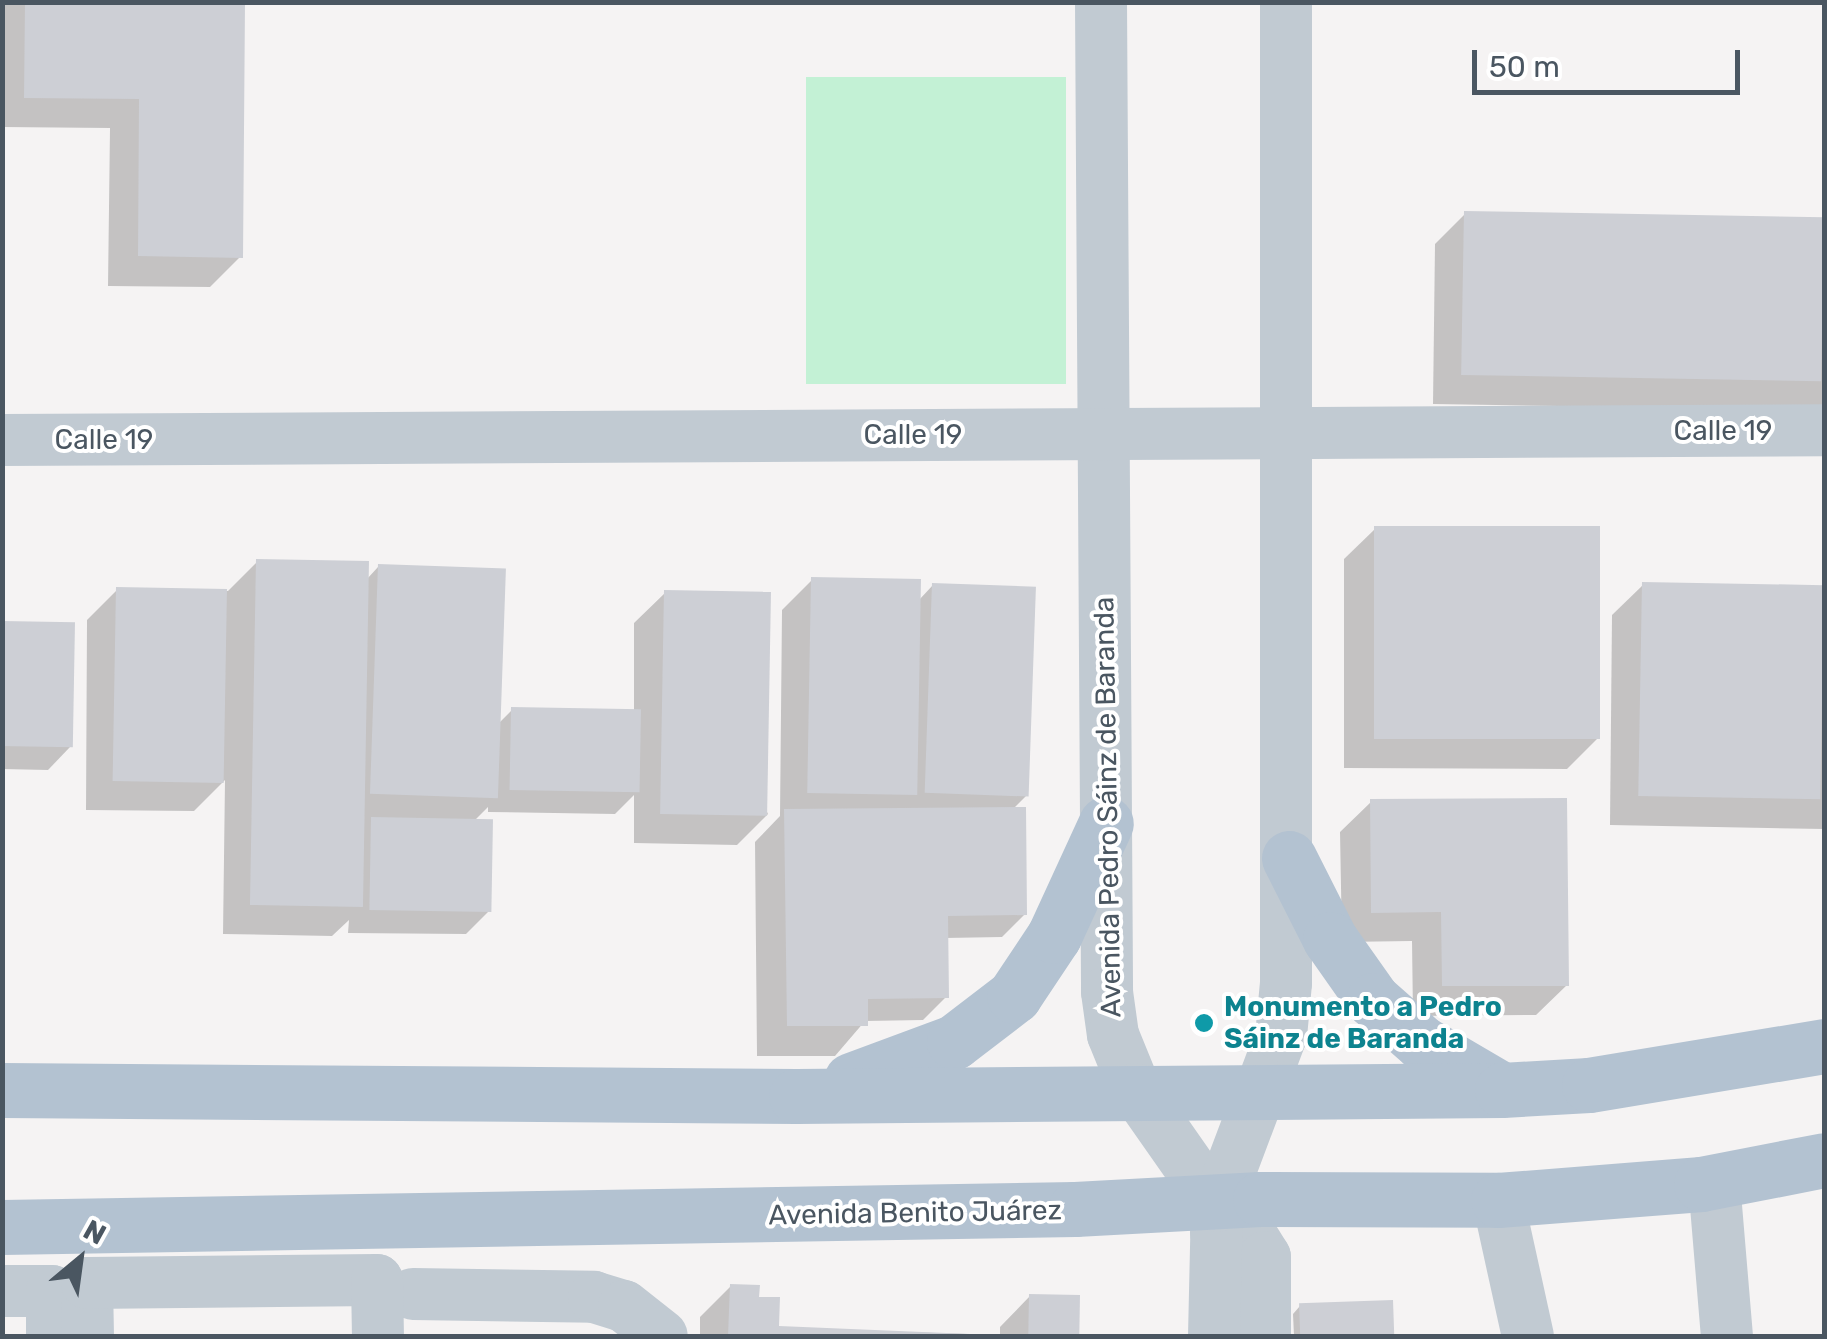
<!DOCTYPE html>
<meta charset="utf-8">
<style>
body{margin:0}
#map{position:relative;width:1827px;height:1339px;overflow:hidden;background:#f5f3f3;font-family:Rubik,sans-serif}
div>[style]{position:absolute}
.green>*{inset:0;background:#c3f1d5;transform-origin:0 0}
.shadow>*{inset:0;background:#0003}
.building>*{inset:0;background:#cdcfd5;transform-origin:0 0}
.minor>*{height:52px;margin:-26px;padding:0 26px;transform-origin:26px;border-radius:26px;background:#c1cad2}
.major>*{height:55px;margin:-27.5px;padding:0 27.5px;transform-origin:27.5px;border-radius:27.5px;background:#b3c2d1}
.dots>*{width:28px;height:28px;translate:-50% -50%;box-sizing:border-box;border:5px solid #fff;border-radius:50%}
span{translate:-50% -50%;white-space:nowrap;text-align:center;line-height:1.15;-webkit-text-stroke:8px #fff;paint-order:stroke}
.street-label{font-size:28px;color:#4a5661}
.culture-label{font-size:28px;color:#0d838f;font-weight:700}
.left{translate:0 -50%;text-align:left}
.frame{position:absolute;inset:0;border:5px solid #4a5661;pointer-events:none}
.north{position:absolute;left:30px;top:1209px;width:100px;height:100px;-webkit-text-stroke:8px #fff;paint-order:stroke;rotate:29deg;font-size:28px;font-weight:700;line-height:40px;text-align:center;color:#4a5661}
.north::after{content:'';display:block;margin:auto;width:35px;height:45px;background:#4a5661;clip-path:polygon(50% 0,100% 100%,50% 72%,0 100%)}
.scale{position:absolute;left:1472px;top:50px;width:268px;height:45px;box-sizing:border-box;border:5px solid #4a5661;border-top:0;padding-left:12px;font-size:30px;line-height:35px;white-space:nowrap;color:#4a5661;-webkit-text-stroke:8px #fff;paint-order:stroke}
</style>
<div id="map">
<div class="green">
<div style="left:806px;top:77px;width:260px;height:307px"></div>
</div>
<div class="shadow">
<div style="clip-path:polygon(2px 2px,242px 2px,240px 257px,210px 287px,108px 286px,110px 128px,2px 127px)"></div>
<div style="clip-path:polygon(1465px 214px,1824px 219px,1824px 410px,1433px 404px,1435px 244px)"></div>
<div style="clip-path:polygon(1375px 529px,1597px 739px,1567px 769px,1344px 768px,1344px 559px)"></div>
<div style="clip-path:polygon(257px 562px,367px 579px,378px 567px,500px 722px,512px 710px,634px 712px,634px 623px,665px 593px,768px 814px,737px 845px,634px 843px,634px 795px,615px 814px,488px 812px,488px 807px,474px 821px,490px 910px,466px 934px,348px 933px,349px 920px,332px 936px,223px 934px,225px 780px,194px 811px,86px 810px,87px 620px,117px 590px,228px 591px)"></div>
<div style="clip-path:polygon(812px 580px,919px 600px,933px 585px,1026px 796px,1013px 809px,1025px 914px,1002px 937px,945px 938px,946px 997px,923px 1020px,865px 1021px,835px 1056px,757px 1056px,755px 842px,780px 816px,782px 610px)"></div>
<div style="clip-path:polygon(1643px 585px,1824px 588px,1824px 829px,1610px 825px,1612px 615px)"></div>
<div style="clip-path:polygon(2px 624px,71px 746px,48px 770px,2px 769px)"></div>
<div style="clip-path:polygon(1371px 802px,1567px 985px,1536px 1015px,1413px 1016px,1412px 941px,1342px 942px,1340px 832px)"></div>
<div style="clip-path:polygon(731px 1286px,757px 1299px,776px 1328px,1000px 1335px,1000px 1327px,1030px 1296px,1077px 1298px,1076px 1336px,700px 1336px,700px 1317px)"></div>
<div style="clip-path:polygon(1390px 1303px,1392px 1336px,1294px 1336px,1293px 1314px,1300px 1306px)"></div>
</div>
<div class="building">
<div style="clip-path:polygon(25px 2px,245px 2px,243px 258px,138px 256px,139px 99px,24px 98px)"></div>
<div style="left:1464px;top:211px;width:360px;height:164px;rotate:1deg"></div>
<div style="left:1374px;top:526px;width:226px;height:213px"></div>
<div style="left:256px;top:559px;width:113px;height:346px;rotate:1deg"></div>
<div style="left:378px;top:564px;width:128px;height:230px;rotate:2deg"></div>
<div style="left:811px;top:577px;width:110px;height:216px;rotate:1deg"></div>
<div style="left:1642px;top:582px;width:182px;height:214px;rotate:1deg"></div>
<div style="left:932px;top:583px;width:104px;height:210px;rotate:2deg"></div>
<div style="left:116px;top:587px;width:111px;height:194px;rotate:1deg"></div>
<div style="left:664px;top:590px;width:107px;height:224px;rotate:1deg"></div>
<div style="left:2px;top:621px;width:73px;height:125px;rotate:1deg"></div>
<div style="left:511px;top:707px;width:130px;height:83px;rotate:1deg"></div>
<div style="clip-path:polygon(1567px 798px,1569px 986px,1442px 986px,1441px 912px,1371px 913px,1370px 799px)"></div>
<div style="clip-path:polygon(1026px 807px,1027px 915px,948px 916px,949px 998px,868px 999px,868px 1026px,787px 1026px,784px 809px)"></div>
<div style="left:371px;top:817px;width:122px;height:93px;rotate:1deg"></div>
<div style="clip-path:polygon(730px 1284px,760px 1285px,759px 1297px,780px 1297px,779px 1326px,1021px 1336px,728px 1336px)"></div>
<div style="left:1029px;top:1294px;width:51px;height:42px;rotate:1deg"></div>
<div style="left:1393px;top:1300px;width:36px;height:94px;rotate:88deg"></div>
</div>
<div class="minor">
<div style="left:1101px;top:2px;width:990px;rotate:89.65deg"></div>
<div style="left:1107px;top:992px;width:43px;rotate:82.1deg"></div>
<div style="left:1113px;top:1035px;width:58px;rotate:67.8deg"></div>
<div style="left:1135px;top:1089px;width:143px;rotate:55deg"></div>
<div style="left:2px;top:440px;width:1822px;rotate:-0.31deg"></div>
<div style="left:1714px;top:1182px;width:155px;rotate:85.2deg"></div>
<div style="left:1498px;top:1200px;width:139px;rotate:77.6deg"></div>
<div style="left:1216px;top:1233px;width:34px"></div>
<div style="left:1250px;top:1233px;width:28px;rotate:58deg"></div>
<div style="left:1265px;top:1257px;width:79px;rotate:90deg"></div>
<div style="left:2px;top:1291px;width:50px"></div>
<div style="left:52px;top:1291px;width:45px;rotate:90deg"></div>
<div style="left:413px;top:1294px;width:181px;rotate:0.9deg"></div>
<div style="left:594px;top:1297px;width:31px;rotate:17deg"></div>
<div style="left:624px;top:1306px;width:48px;rotate:38.3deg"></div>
<div style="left:88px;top:1336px;width:53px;rotate:-91.1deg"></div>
<div style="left:87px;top:1283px;width:290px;rotate:-0.6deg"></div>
<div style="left:377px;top:1280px;width:56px;rotate:89deg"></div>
<div style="left:1214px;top:1336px;width:130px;rotate:-88.7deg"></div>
<div style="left:1217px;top:1206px;width:182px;rotate:-69.4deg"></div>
<div style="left:1281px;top:1036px;width:53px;rotate:-84.6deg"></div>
<div style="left:1286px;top:983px;width:981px;rotate:-90deg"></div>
</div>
<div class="major">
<div style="left:1289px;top:858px;width:91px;rotate:63.2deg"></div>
<div style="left:1330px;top:939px;width:75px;rotate:54.8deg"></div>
<div style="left:1373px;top:1000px;width:65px;rotate:41.3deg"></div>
<div style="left:1422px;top:1043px;width:89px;rotate:30.3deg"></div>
<div style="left:851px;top:1080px;width:110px;rotate:-20.3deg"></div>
<div style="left:954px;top:1042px;width:76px;rotate:-37.5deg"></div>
<div style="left:1014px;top:996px;width:72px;rotate:-56.3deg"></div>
<div style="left:1054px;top:936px;width:124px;rotate:-65.3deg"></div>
<div style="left:2px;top:1090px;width:794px;rotate:0.43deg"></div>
<div style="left:796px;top:1096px;width:706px;rotate:-0.49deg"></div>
<div style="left:1502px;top:1090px;width:87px;rotate:-3.3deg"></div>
<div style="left:1589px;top:1085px;width:238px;rotate:-9.4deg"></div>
<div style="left:2px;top:1227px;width:1073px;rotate:-0.96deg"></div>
<div style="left:1075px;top:1209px;width:185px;rotate:-3.1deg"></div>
<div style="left:1260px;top:1199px;width:238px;rotate:0.2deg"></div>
<div style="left:1498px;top:1200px;width:204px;rotate:-4.5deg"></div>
<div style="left:1701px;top:1184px;width:125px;rotate:-11deg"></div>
</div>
<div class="dots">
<div style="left:1204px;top:1023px;background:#0f9aa8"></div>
</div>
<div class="street-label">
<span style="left:1723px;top:431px">Calle 19</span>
<span style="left:913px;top:435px">Calle 19</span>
<span style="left:104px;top:440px">Calle 19</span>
<span style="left:1108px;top:807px;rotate:-91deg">Avenida Pedro Sáinz de Baranda</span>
<span style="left:915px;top:1213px;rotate:-1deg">Avenida Benito Juárez</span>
</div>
<div class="culture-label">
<span class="left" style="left:1224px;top:1023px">Monumento a Pedro<br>Sáinz de Baranda</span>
</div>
<div class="frame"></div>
<div class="north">N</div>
<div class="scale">50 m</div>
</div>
